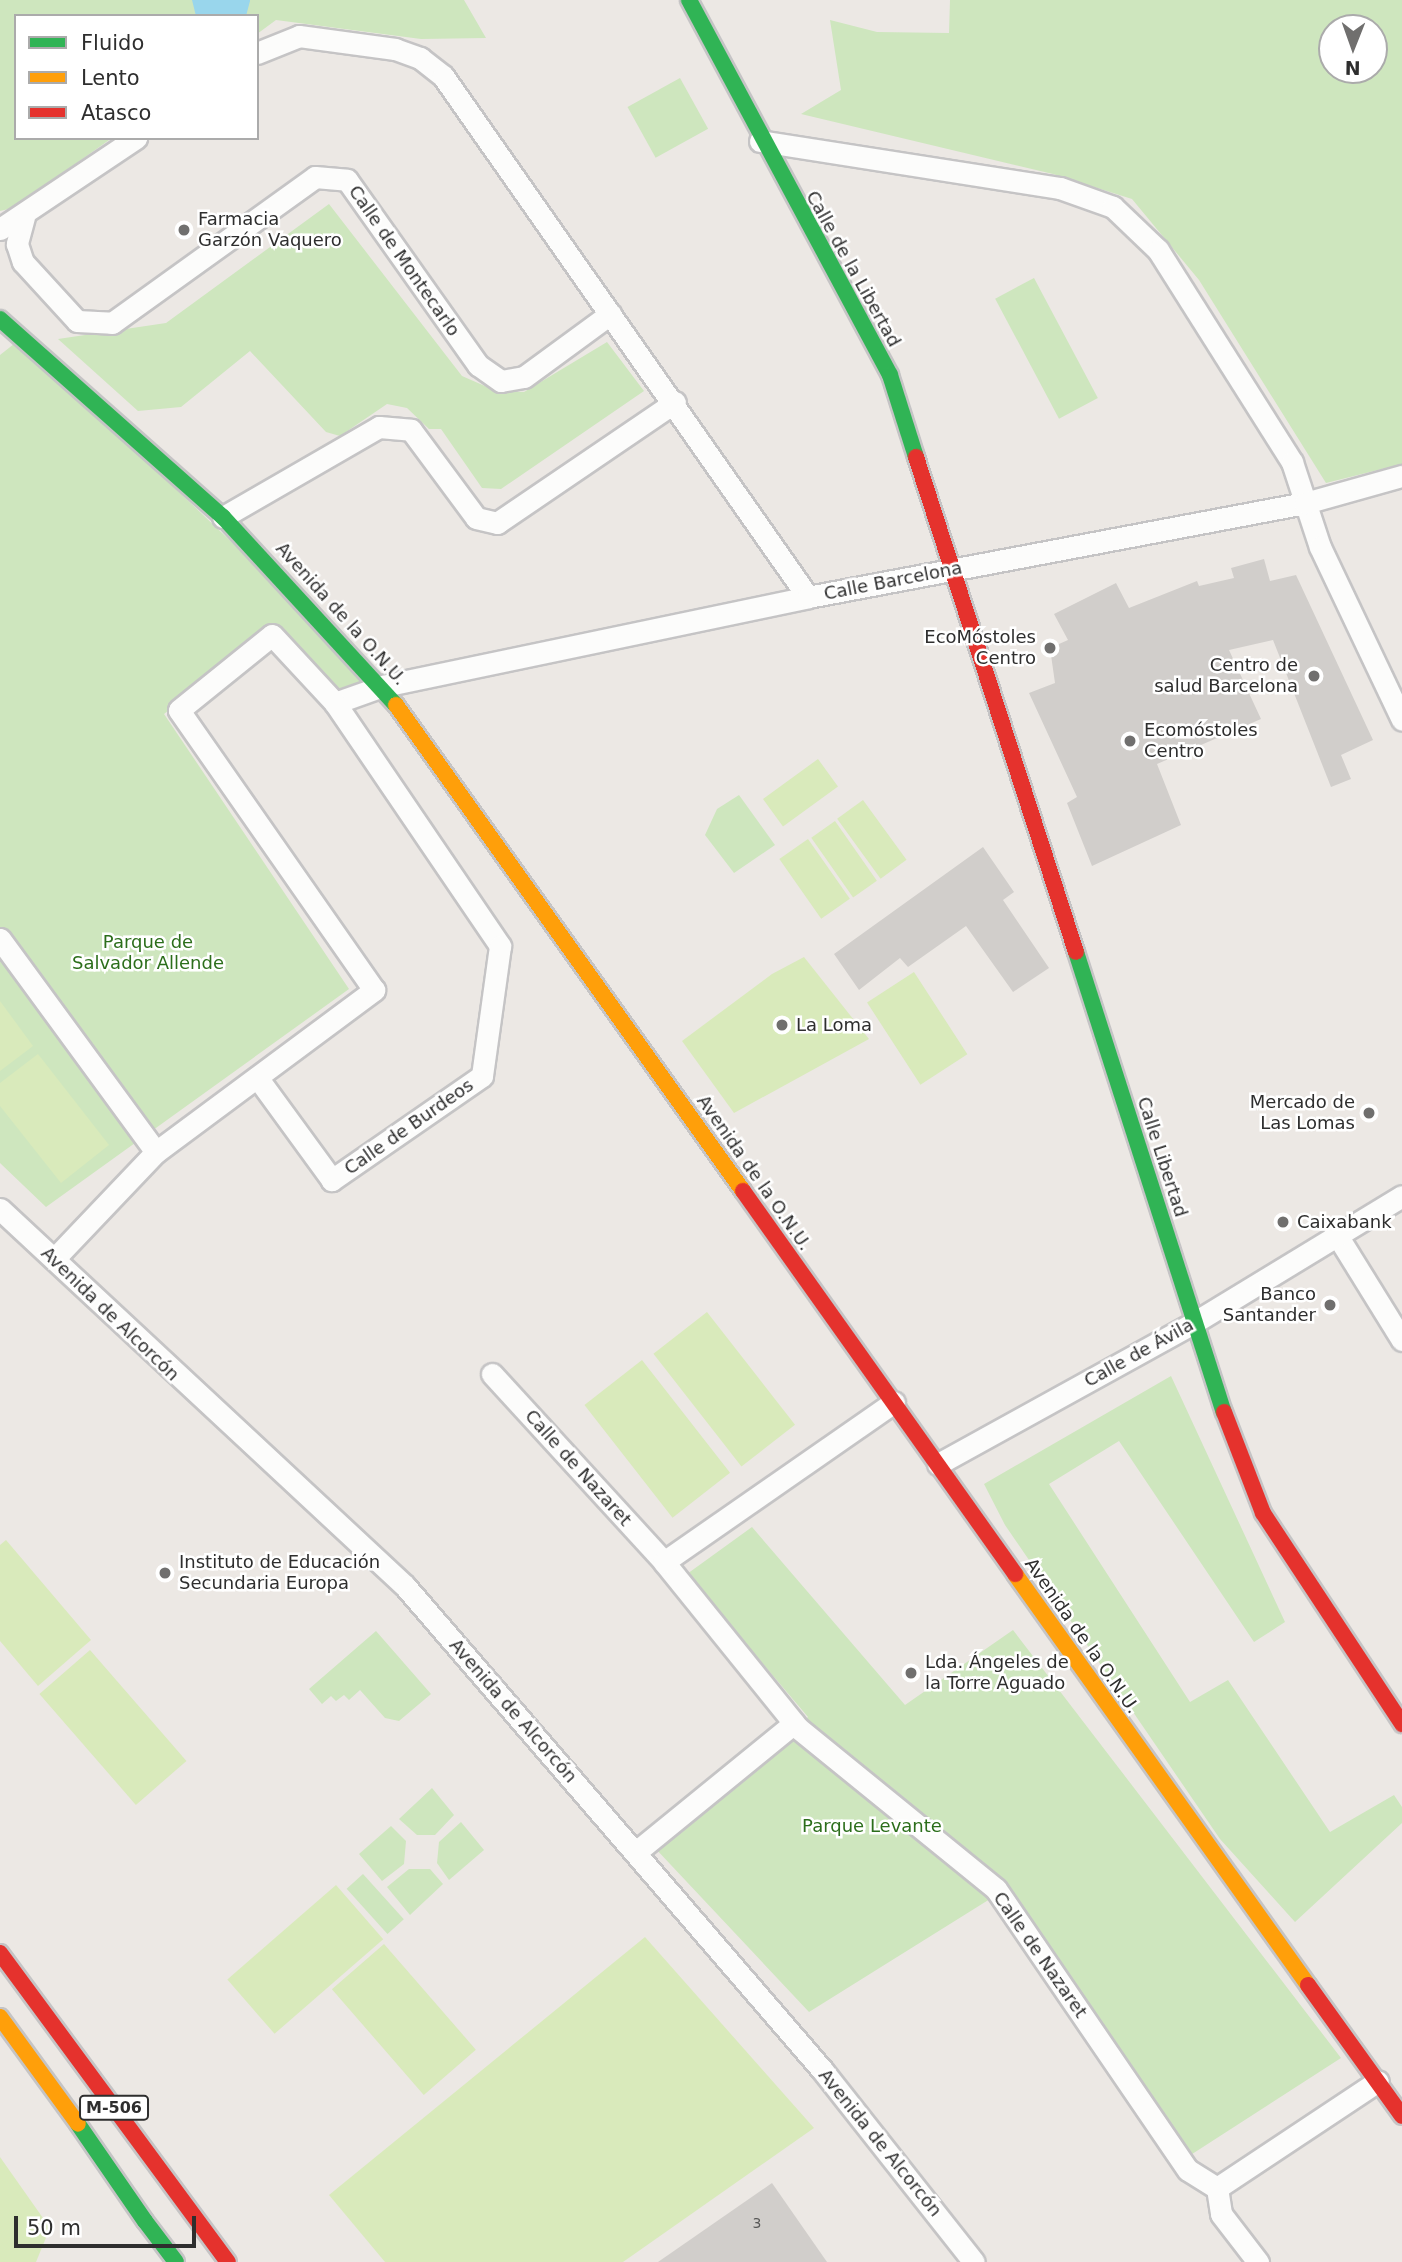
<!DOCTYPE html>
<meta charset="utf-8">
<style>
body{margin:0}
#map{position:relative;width:1402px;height:2262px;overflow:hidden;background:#ece8e4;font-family:"DejaVu Sans",sans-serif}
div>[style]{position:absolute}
.green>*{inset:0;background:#cee6be;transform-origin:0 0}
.pitch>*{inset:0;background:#d9eabb;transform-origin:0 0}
.water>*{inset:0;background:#99d6ec}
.building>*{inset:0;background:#d1cecb}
.roads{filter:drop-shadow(2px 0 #c5c4c5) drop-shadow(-2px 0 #c5c4c5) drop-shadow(0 2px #c5c4c5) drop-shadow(0 -2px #c5c4c5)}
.street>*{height:21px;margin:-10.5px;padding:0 10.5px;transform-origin:10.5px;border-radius:10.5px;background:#fcfcfb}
.fast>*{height:16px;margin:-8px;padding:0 8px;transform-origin:8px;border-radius:8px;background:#30b455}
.slow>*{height:16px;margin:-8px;padding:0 8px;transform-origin:8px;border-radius:8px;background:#ff9f0a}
.jam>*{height:16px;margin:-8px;padding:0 8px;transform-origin:8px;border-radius:8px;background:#e5322d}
.dots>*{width:19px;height:19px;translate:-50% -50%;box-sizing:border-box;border:4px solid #fff;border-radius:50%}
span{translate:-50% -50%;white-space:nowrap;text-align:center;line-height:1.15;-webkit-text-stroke:5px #fff;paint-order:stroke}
.number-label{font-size:14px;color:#585857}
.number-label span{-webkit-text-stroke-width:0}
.shield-label span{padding:2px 5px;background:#fff;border:2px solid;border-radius:5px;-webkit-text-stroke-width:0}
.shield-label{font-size:16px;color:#2e2e2e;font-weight:700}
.poi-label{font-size:18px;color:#2e2e2e}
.left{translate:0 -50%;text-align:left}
.right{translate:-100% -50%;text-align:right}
.street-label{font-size:18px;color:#2e2e2e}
.park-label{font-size:18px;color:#2c6e1b}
.legend{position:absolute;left:14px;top:14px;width:245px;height:126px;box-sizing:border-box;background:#fff;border:2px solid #ababab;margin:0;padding:9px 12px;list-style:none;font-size:21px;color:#2e2e2e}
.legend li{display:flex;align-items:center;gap:14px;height:35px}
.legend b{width:35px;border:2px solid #ababab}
.north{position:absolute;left:1318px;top:14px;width:70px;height:70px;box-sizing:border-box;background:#fff;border:2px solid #ababab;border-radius:50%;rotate:181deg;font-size:19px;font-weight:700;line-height:28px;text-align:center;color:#2e2e2e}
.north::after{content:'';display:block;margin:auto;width:24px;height:32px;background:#706f6e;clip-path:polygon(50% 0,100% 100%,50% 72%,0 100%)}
.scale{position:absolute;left:14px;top:2216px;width:182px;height:32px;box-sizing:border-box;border:4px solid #2e2e2e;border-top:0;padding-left:9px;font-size:21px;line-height:24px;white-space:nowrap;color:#2e2e2e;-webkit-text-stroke:5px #fff;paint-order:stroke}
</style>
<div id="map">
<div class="green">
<div style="clip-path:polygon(0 0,464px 0,486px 38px,421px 39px,276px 20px,257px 34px,257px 16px,16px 16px,16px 138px,112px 138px,13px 208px,0 211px)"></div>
<div style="clip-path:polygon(evenodd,950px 0,1402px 0,1402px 464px,1326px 483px,1199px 280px,1132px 199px,1053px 174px,801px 114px,841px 90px,830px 20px,877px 32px,949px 33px,950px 0,1332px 28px,1374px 28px,1374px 70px,1332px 70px,1332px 28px)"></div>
<div style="left:680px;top:78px;width:58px;height:60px;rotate:61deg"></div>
<div style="clip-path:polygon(329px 204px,462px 376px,494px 390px,524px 392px,607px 342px,644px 391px,501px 489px,482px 488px,441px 429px,429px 429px,407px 408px,387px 404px,340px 436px,326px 432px,250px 351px,181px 407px,138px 411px,58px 339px,166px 323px)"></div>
<div style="left:1034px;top:278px;width:136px;height:44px;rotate:62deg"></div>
<div style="clip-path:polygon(19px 340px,383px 686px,336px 695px,272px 628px,164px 714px,349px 989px,46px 1207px,0 1163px,0 355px)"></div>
<div style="clip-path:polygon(739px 795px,775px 845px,734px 873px,705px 835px,717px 809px)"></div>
<div style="clip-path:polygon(1171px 1376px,1285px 1622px,1254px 1642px,1119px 1441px,1049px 1484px,1190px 1702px,1228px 1680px,1330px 1832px,1394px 1795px,1402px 1807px,1402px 1823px,1295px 1922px,1220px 1839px,1005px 1525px,984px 1484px)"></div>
<div style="clip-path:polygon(752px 1527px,905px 1705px,1013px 1630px,1341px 2058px,1172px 2167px,990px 1899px,809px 2012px,655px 1848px,808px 1717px,687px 1574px)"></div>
<div style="clip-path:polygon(376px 1631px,431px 1694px,399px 1721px,385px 1718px,360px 1690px,349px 1700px,344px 1695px,336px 1701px,331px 1696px,322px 1704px,309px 1689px)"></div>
<div style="clip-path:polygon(432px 1788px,454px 1815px,435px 1835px,417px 1835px,399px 1819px)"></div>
<div style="clip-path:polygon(461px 1822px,484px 1850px,449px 1880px,437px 1863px,439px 1842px)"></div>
<div style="clip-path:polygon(391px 1826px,406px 1841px,404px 1864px,382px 1881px,359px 1854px)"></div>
<div style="clip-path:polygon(409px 1869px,430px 1869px,443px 1884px,410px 1915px,387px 1887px)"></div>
<div style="left:363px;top:1874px;width:61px;height:22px;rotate:48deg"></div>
</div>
<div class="pitch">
<div style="left:818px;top:759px;width:34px;height:68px;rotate:54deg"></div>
<div style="left:863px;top:800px;width:74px;height:32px;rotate:54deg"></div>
<div style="left:835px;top:821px;width:73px;height:29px;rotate:55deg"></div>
<div style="left:808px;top:839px;width:73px;height:35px;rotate:55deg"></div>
<div style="clip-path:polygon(804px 957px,869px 1039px,734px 1113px,682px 1041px,772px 974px)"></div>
<div style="left:914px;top:972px;width:98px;height:56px;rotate:57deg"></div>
<div style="clip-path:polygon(0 1001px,33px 1046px,0 1071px)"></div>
<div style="clip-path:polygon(38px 1054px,109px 1145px,61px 1183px,0 1106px,0 1083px)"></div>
<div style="left:707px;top:1312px;width:143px;height:68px;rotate:52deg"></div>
<div style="left:642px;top:1360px;width:143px;height:73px;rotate:52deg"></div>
<div style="clip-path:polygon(6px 1540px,91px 1640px,38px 1686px,0 1641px,0 1545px)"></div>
<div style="left:90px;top:1650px;width:147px;height:67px;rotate:49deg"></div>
<div style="left:336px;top:1885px;width:72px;height:144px;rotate:49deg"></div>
<div style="clip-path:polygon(645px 1937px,814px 2128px,623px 2262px,385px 2262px,329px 2195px)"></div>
<div style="left:384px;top:1944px;width:140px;height:69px;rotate:49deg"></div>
<div style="clip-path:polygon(0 2157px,50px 2228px,36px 2262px,0 2262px)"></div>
</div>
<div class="water">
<div style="clip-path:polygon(192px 0,250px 0,250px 1px,246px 16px,196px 16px)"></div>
</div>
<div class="building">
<div style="clip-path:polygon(1264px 559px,1270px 581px,1296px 575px,1373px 740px,1341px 755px,1351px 779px,1331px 787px,1273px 640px,1229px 650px,1261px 719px,1157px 764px,1181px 825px,1092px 866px,1067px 803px,1077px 797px,1029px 693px,1055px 683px,1050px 648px,1068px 640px,1054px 614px,1116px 583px,1129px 608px,1197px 581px,1199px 586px,1234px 578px,1231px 568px)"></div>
<div style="clip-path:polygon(983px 847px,1014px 892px,1003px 900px,1049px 968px,1013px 992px,966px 926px,908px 967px,900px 958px,859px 990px,834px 954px)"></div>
<div style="clip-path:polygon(772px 2183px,827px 2262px,658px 2262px)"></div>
</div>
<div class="roads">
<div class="street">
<div style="left:257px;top:53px;width:45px;rotate:-22deg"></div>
<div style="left:299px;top:36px;width:97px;rotate:7.7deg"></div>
<div style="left:395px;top:49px;width:27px;rotate:20deg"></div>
<div style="left:420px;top:58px;width:29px;rotate:38deg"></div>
<div style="left:443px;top:76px;width:636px;rotate:54.99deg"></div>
<div style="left:760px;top:141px;width:304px;rotate:8.9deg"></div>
<div style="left:1060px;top:188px;width:56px;rotate:19.7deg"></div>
<div style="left:1113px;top:207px;width:62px;rotate:43.7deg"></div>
<div style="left:1158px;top:250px;width:251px;rotate:57.7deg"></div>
<div style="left:1292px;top:462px;width:89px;rotate:71.8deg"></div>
<div style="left:1320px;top:547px;width:191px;rotate:64.6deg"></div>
<div style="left:24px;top:217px;width:28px;rotate:105deg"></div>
<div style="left:17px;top:244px;width:19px;rotate:72deg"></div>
<div style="left:23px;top:262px;width:80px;rotate:47.5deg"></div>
<div style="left:77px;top:321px;width:35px;rotate:3deg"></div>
<div style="left:112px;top:323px;width:250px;rotate:-35.7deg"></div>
<div style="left:315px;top:177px;width:32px;rotate:5deg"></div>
<div style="left:347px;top:180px;width:227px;rotate:54.7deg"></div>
<div style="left:478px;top:365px;width:28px;rotate:35deg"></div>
<div style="left:501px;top:381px;width:23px;rotate:-10deg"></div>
<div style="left:524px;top:377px;width:107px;rotate:-36.2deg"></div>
<div style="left:0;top:229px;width:164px;rotate:-33.8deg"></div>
<div style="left:223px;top:517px;width:180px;rotate:-30deg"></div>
<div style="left:379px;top:427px;width:32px;rotate:5deg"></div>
<div style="left:411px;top:430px;width:109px;rotate:53.5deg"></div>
<div style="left:476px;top:518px;width:22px;rotate:13deg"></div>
<div style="left:497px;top:523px;width:215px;rotate:-34.2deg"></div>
<div style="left:335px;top:703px;width:51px;rotate:-19.5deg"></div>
<div style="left:383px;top:686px;width:434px;rotate:-11.8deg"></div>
<div style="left:808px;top:597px;width:506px;rotate:-10.71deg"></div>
<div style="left:1305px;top:503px;width:101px;rotate:-15.6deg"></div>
<div style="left:0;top:939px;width:264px;rotate:53.8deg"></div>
<div style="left:156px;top:1152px;width:272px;rotate:-36.6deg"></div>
<div style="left:374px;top:990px;width:341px;rotate:-124.9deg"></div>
<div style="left:179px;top:710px;width:119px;rotate:-38.9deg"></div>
<div style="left:272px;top:635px;width:93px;rotate:47.2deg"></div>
<div style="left:335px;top:703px;width:294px;rotate:55.8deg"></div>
<div style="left:500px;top:946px;width:131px;rotate:97.9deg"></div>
<div style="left:482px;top:1076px;width:183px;rotate:145.3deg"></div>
<div style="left:332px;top:1180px;width:127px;rotate:-126.1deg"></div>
<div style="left:0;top:1209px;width:553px;rotate:42.95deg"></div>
<div style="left:405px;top:1586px;width:640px;rotate:49.24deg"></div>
<div style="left:823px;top:2071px;width:243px;rotate:51.7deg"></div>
<div style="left:1335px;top:1232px;width:127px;rotate:58.2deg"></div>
<div style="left:54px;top:1259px;width:148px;rotate:-46.4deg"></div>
<div style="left:492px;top:1374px;width:255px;rotate:47.5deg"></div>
<div style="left:664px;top:1562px;width:213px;rotate:51.1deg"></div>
<div style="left:798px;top:1728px;width:255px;rotate:39.1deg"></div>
<div style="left:996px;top:1889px;width:340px;rotate:55.7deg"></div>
<div style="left:1188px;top:2170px;width:34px;rotate:32deg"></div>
<div style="left:1217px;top:2188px;width:26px;rotate:81deg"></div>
<div style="left:1221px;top:2214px;width:61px;rotate:52.4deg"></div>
<div style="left:938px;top:1464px;width:294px;rotate:-28.9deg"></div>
<div style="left:1195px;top:1322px;width:242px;rotate:-31.3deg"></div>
<div style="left:664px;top:1562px;width:280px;rotate:-34.8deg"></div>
<div style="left:636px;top:1852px;width:204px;rotate:-39.2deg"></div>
<div style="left:1217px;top:2188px;width:193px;rotate:-33.6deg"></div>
</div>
<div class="fast">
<div style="left:689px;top:0;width:425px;rotate:61.8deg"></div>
<div style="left:890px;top:375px;width:86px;rotate:72.4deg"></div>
<div style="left:0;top:319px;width:298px;rotate:41.6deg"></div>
<div style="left:223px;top:517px;width:255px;rotate:47.4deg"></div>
<div style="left:1076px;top:952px;width:483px;rotate:72.2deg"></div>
<div style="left:78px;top:2124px;width:118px;rotate:55.4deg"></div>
<div style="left:145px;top:2221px;width:51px;rotate:52.9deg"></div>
</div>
<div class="slow">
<div style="left:396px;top:705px;width:597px;rotate:54.47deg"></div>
<div style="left:1015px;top:1574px;width:505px;rotate:54.52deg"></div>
<div style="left:0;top:2017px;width:132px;rotate:53.9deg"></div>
</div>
<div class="jam">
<div style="left:916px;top:457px;width:520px;rotate:72.09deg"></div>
<div style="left:743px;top:1191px;width:470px;rotate:54.6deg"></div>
<div style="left:1224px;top:1412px;width:108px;rotate:68.9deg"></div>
<div style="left:1263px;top:1513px;width:253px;rotate:56.6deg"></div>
<div style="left:0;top:1953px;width:384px;rotate:53.6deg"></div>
<div style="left:1308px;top:1985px;width:161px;rotate:54.3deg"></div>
</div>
</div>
<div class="dots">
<div style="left:184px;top:230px;background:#706f6e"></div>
<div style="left:1050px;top:648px;background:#706f6e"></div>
<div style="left:1314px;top:676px;background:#706f6e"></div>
<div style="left:1130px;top:741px;background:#706f6e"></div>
<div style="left:782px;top:1025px;background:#706f6e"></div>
<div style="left:1369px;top:1113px;background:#706f6e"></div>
<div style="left:1283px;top:1222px;background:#706f6e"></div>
<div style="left:1330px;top:1305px;background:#706f6e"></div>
<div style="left:165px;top:1573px;background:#706f6e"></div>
<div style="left:911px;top:1673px;background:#706f6e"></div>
</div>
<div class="number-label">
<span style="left:757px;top:2223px">3</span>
</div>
<div class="shield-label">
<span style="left:114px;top:2108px">M-506</span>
</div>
<div class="poi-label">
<span class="left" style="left:198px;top:230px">Farmacia<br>Garzón Vaquero</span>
<span class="right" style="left:1036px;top:648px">EcoMóstoles<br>Centro</span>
<span class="right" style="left:1298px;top:676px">Centro de<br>salud Barcelona</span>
<span class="left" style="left:1144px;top:741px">Ecomóstoles<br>Centro</span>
<span class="left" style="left:796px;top:1025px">La Loma</span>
<span class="right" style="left:1355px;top:1113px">Mercado de<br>Las Lomas</span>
<span class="left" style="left:1297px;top:1222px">Caixabank</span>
<span class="right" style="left:1316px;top:1305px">Banco<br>Santander</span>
<span class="left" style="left:179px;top:1573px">Instituto de Educación<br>Secundaria Europa</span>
<span class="left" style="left:925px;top:1673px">Lda. Ángeles de<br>la Torre Aguado</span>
</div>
<div class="street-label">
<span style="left:404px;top:261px;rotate:55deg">Calle de Montecarlo</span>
<span style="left:853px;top:269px;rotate:61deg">Calle de la Libertad</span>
<span style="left:893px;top:581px;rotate:-11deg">Calle Barcelona</span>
<span style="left:341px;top:614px;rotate:48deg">Avenida de la O.N.U.</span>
<span style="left:409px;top:1127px;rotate:-35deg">Calle de Burdeos</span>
<span style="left:1162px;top:1157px;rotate:72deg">Calle Libertad</span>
<span style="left:754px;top:1173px;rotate:55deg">Avenida de la O.N.U.</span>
<span style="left:110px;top:1314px;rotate:44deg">Avenida de Alcorcón</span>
<span style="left:1139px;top:1353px;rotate:-29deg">Calle de Ávila</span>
<span style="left:578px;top:1468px;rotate:48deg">Calle de Nazaret</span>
<span style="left:1082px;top:1636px;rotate:55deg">Avenida de la O.N.U.</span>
<span style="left:513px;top:1711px;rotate:49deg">Avenida de Alcorcón</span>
<span style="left:1040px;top:1955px;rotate:55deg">Calle de Nazaret</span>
<span style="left:880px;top:2143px;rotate:51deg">Avenida de Alcorcón</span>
</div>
<div class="park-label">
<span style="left:148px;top:953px">Parque de<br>Salvador Allende</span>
<span style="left:872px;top:1826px">Parque Levante</span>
</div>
<ul class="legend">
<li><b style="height:9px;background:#30b455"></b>Fluido</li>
<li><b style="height:9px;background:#ff9f0a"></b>Lento</li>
<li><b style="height:9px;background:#e5322d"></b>Atasco</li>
</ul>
<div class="north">N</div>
<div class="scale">50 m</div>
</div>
